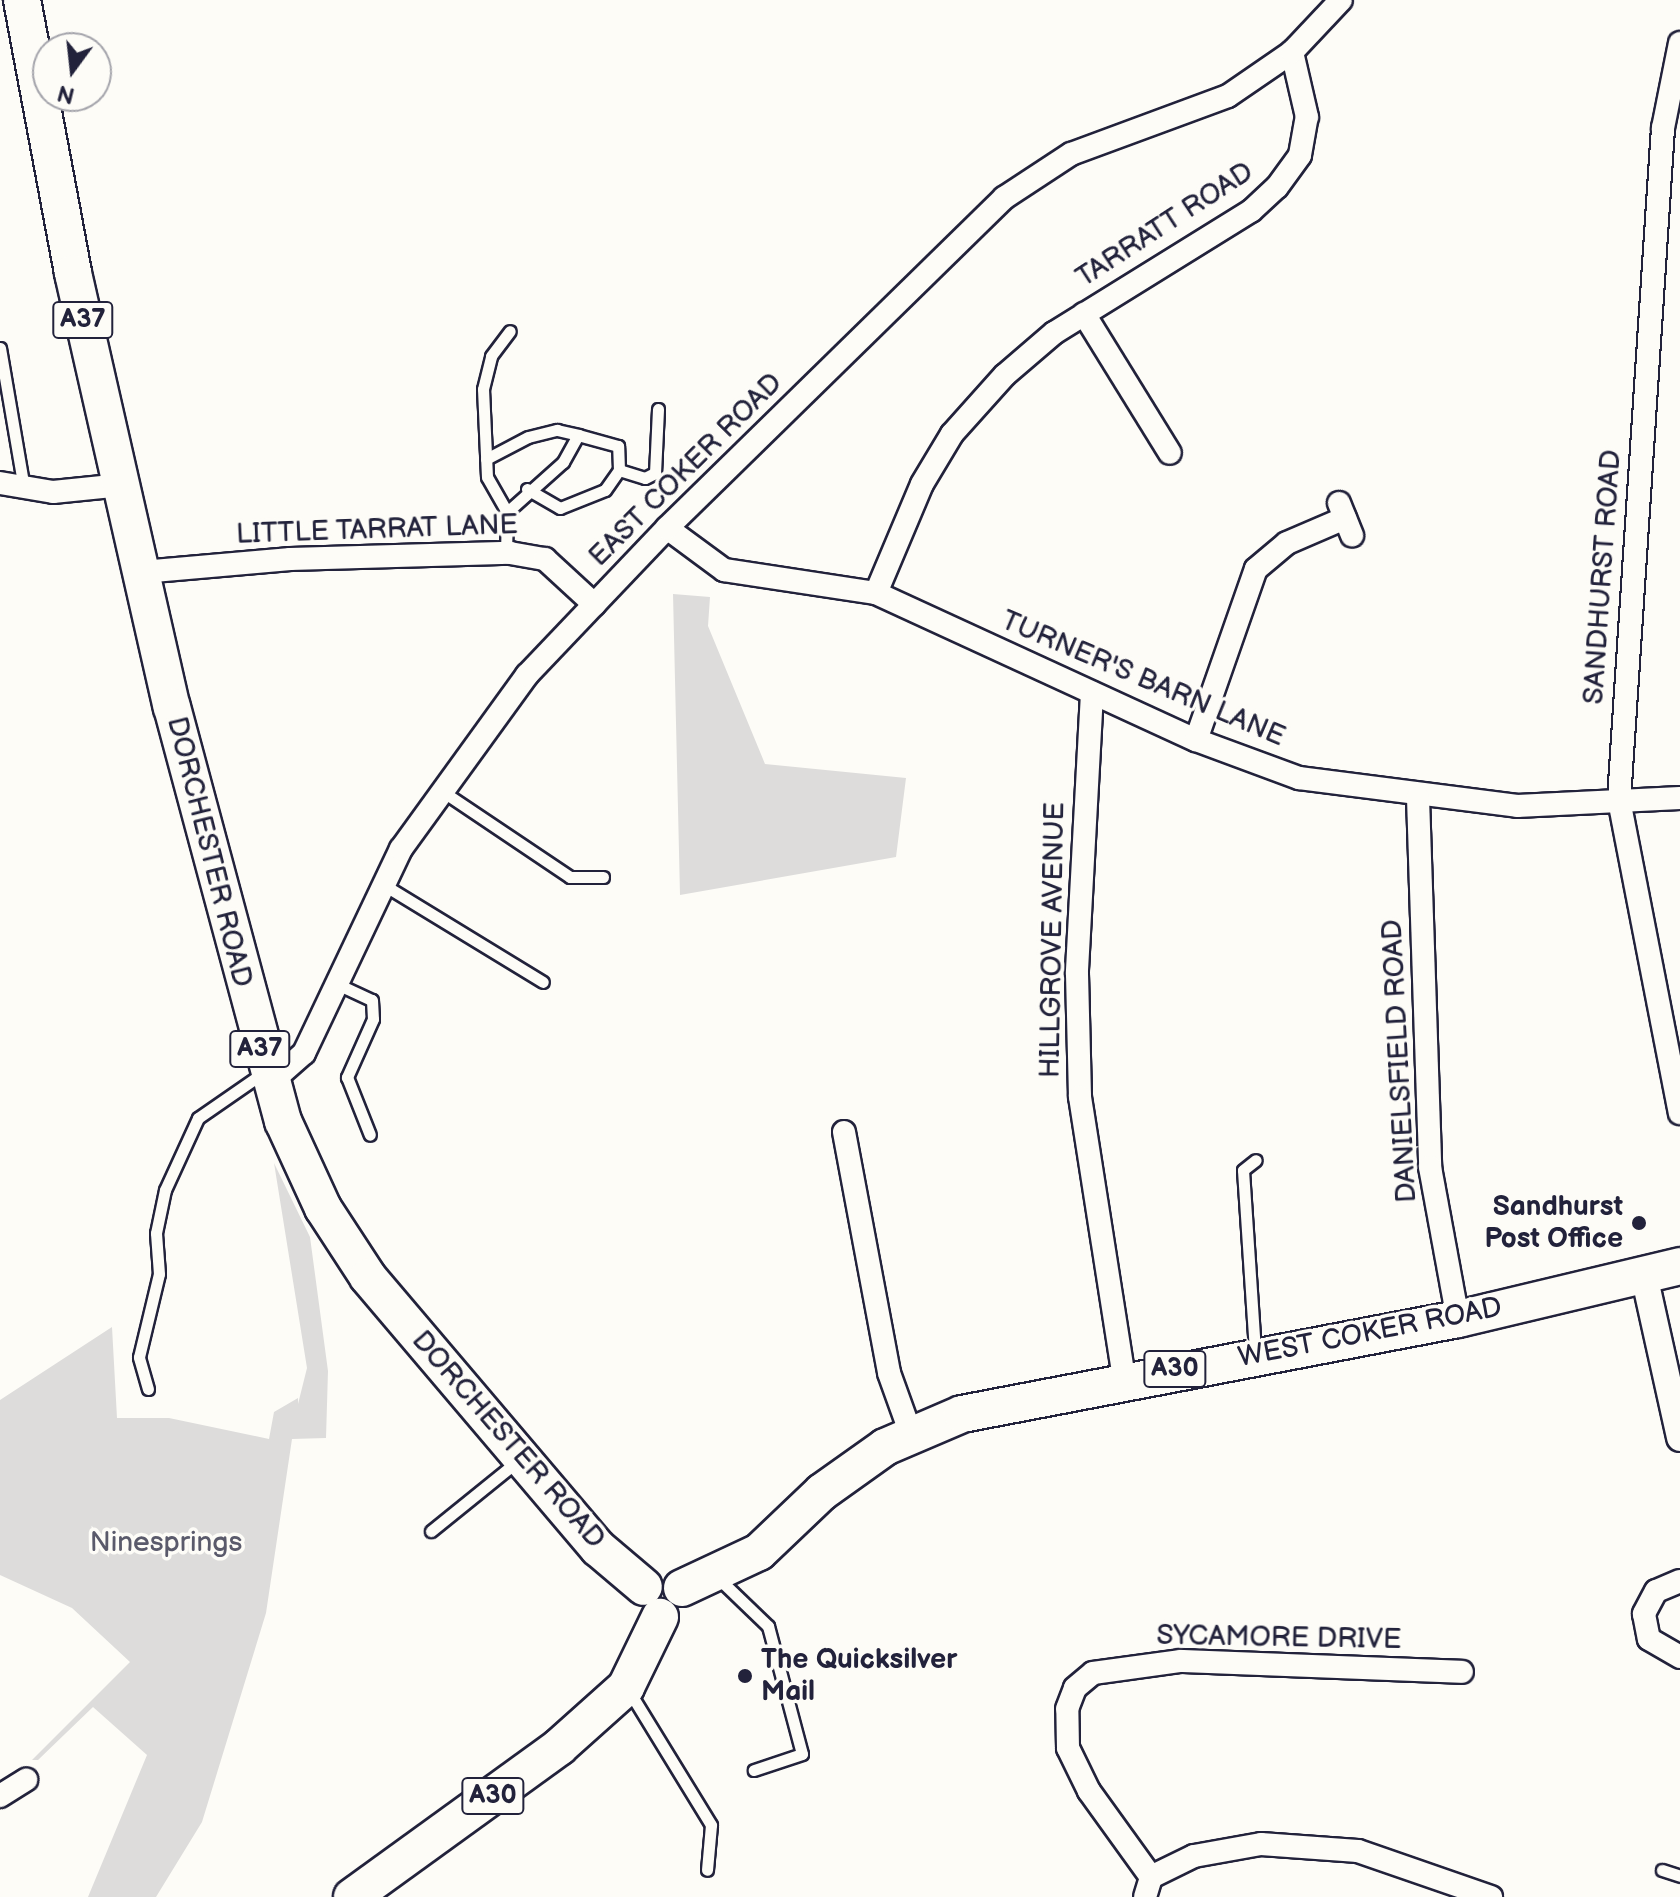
<!DOCTYPE html>
<style>
body{margin:0}
#map{position:relative;width:1680px;height:1897px;overflow:hidden;background:#fdfcf7;font-family:"Balsamiq Sans",sans-serif}
div>[style]{position:absolute}
.green>*{inset:0;background:#dddcdb}
.roads{filter:drop-shadow(2px 0 #22223b) drop-shadow(-2px 0 #22223b) drop-shadow(0 2px #22223b) drop-shadow(0 -2px #22223b)}
.service>*{height:11px;margin:-5.5px;padding:0 5.5px;transform-origin:5.5px;border-radius:5.5px;background:#fdfcf7}
.minor>*{height:22px;margin:-11px;padding:0 11px;transform-origin:11px;border-radius:11px;background:#fdfcf7}
.tertiary>*{height:26px;margin:-13px;padding:0 13px;transform-origin:13px;border-radius:13px;background:#fdfcf7}
.trunk>*{height:36px;margin:-18px;padding:0 18px;transform-origin:18px;border-radius:18px;background:#fdfcf7}
.dots>*{width:22px;height:22px;translate:-50% -50%;box-sizing:border-box;border:4px solid #fdfcf7;border-radius:50%}
span{translate:-50% -50%;white-space:nowrap;text-align:center;line-height:1.15;-webkit-text-stroke:7px #fdfcf7;paint-order:stroke}
.shield-label span{padding:2px 6px;background:#fdfcf7;border:2px solid;border-radius:6px;-webkit-text-stroke-width:0}
.shield-label{font-size:26px;color:#22223b;font-weight:700}
.street-label{font-size:28px;color:#22223b}
.poi-label{font-size:28px;color:#22223b;font-weight:700}
.right{translate:-100% -50%;text-align:right}
.left{translate:0 -50%;text-align:left}
.park-label{font-size:28px;color:#5a5a6b}
.north{position:absolute;left:32px;top:32px;width:80px;height:80px;box-sizing:border-box;background:#fdfcf7;border:2px solid #a5a5ac;border-radius:50%;rotate:195deg;font-size:22px;font-weight:700;line-height:32px;text-align:center;color:#22223b}
.north::after{content:'';display:block;margin:auto;width:28px;height:36px;background:#22223b;clip-path:polygon(50% 0,100% 100%,50% 72%,0 100%)}
</style>
<div id="map">
<div class="green">
<div style="clip-path:polygon(673px 594px,710px 597px,708px 626px,765px 764px,906px 778px,896px 857px,680px 895px)"></div>
<div style="clip-path:polygon(274px 1163px,310px 1237px,328px 1371px,326px 1438px,292px 1439px,266px 1613px,202px 1822px,156px 1897px,88px 1897px,147px 1755px,93px 1707px,38px 1760px,32px 1760px,130px 1662px,72px 1608px,0 1575px,0 1400px,112px 1327px,117px 1418px,169px 1418px,269px 1439px,274px 1412px,298px 1398px,298px 1404px,307px 1368px)"></div>
</div>
<div class="roads">
<div class="service">
<div style="left:0;top:348px;width:142px;rotate:80.3deg"></div>
<div style="left:486px;top:459px;width:47px;rotate:-27.6deg"></div>
<div style="left:528px;top:437px;width:30px;rotate:-14deg"></div>
<div style="left:557px;top:430px;width:22px;rotate:13deg"></div>
<div style="left:578px;top:435px;width:31px;rotate:119deg"></div>
<div style="left:563px;top:462px;width:75px;rotate:138.2deg"></div>
<div style="left:619px;top:470px;width:27px;rotate:17deg"></div>
<div style="left:645px;top:478px;width:11px;rotate:-27deg"></div>
<div style="left:655px;top:473px;width:64px;rotate:-87.3deg"></div>
<div style="left:527px;top:489px;width:38px;rotate:30deg"></div>
<div style="left:560px;top:508px;width:48px;rotate:-21.8deg"></div>
<div style="left:605px;top:490px;width:24px;rotate:-55deg"></div>
<div style="left:619px;top:470px;width:24px;rotate:-92deg"></div>
<div style="left:618px;top:446px;width:41px;rotate:-164.6deg"></div>
<div style="left:506px;top:553px;width:41px;rotate:-88.6deg"></div>
<div style="left:507px;top:512px;width:40px;rotate:-119.7deg"></div>
<div style="left:487px;top:477px;width:88px;rotate:-92.6deg"></div>
<div style="left:483px;top:389px;width:34px;rotate:-76deg"></div>
<div style="left:491px;top:356px;width:31px;rotate:-53deg"></div>
<div style="left:442px;top:791px;width:154px;rotate:33.9deg"></div>
<div style="left:570px;top:877px;width:33px"></div>
<div style="left:384px;top:885px;width:186px;rotate:31.4deg"></div>
<div style="left:337px;top:984px;width:38px;rotate:25deg"></div>
<div style="left:372px;top:1000px;width:19px;rotate:87deg"></div>
<div style="left:373px;top:1019px;width:64px;rotate:114.1deg"></div>
<div style="left:347px;top:1077px;width:62px;rotate:68.4deg"></div>
<div style="left:1255px;top:1351px;width:181px;rotate:-93.8deg"></div>
<div style="left:1243px;top:1170px;width:16px;rotate:-38deg"></div>
<div style="left:148px;top:1389px;width:33px;rotate:-106deg"></div>
<div style="left:139px;top:1357px;width:85px;rotate:-76.5deg"></div>
<div style="left:159px;top:1274px;width:41px;rotate:-94.2deg"></div>
<div style="left:156px;top:1233px;width:44px;rotate:-78.2deg"></div>
<div style="left:165px;top:1190px;width:79px;rotate:-65.4deg"></div>
<div style="left:198px;top:1118px;width:83px;rotate:-34.7deg"></div>
<div style="left:431px;top:1531px;width:113px;rotate:-38.9deg"></div>
<div style="left:717px;top:1577px;width:71px;rotate:43.9deg"></div>
<div style="left:768px;top:1626px;width:132px;rotate:75.1deg"></div>
<div style="left:802px;top:1754px;width:51px;rotate:161.6deg"></div>
<div style="left:629px;top:1691px;width:157px;rotate:58.5deg"></div>
<div style="left:711px;top:1825px;width:45px;rotate:95.1deg"></div>
<div style="left:1662px;top:1870px;width:19px;rotate:18deg"></div>
</div>
<div class="minor">
<div style="left:1680px;top:43px;width:87px;rotate:101.3deg"></div>
<div style="left:1663px;top:128px;width:673px;rotate:93.75deg"></div>
<div style="left:1619px;top:800px;width:319px;rotate:79deg"></div>
<div style="left:1084px;top:314px;width:163px;rotate:58.3deg"></div>
<div style="left:0;top:483px;width:54px;rotate:9.6deg"></div>
<div style="left:53px;top:492px;width:69px;rotate:-5.8deg"></div>
<div style="left:1339px;top:503px;width:35px;rotate:68deg"></div>
<div style="left:667px;top:528px;width:71px;rotate:36.4deg"></div>
<div style="left:724px;top:570px;width:154px;rotate:8.6deg"></div>
<div style="left:876px;top:593px;width:352px;rotate:24.7deg"></div>
<div style="left:1196px;top:740px;width:110px;rotate:20.3deg"></div>
<div style="left:1299px;top:778px;width:220px;rotate:7.3deg"></div>
<div style="left:1517px;top:806px;width:163px;rotate:-2.8deg"></div>
<div style="left:142px;top:572px;width:149px;rotate:-5deg"></div>
<div style="left:290px;top:559px;width:220px;rotate:-1.6deg"></div>
<div style="left:510px;top:553px;width:36px;rotate:10deg"></div>
<div style="left:545px;top:559px;width:67px;rotate:42.6deg"></div>
<div style="left:876px;top:593px;width:118px;rotate:-67.1deg"></div>
<div style="left:922px;top:484px;width:58px;rotate:-59deg"></div>
<div style="left:952px;top:434px;width:79px;rotate:-48.1deg"></div>
<div style="left:1005px;top:375px;width:65px;rotate:-40.6deg"></div>
<div style="left:1054px;top:333px;width:232px;rotate:-31.8deg"></div>
<div style="left:1251px;top:211px;width:35px;rotate:-43deg"></div>
<div style="left:1277px;top:187px;width:39px;rotate:-54deg"></div>
<div style="left:1300px;top:155px;width:39px;rotate:-80deg"></div>
<div style="left:1307px;top:117px;width:67px;rotate:-103deg"></div>
<div style="left:1092px;top:693px;width:281px;rotate:93.1deg"></div>
<div style="left:1077px;top:974px;width:123px;rotate:88.6deg"></div>
<div style="left:1080px;top:1097px;width:284px;rotate:81.1deg"></div>
<div style="left:1196px;top:740px;width:181px;rotate:-70.7deg"></div>
<div style="left:1256px;top:569px;width:40px;rotate:-40deg"></div>
<div style="left:1287px;top:543px;width:63px;rotate:-23.3deg"></div>
<div style="left:1418px;top:798px;width:369px;rotate:88.1deg"></div>
<div style="left:1430px;top:1167px;width:155px;rotate:79.6deg"></div>
<div style="left:270px;top:1083px;width:45px;rotate:-41.4deg"></div>
<div style="left:304px;top:1053px;width:226px;rotate:-64.6deg"></div>
<div style="left:401px;top:849px;width:215px;rotate:-54.1deg"></div>
<div style="left:527px;top:675px;width:203px;rotate:-46.4deg"></div>
<div style="left:667px;top:528px;width:472px;rotate:-44.4deg"></div>
<div style="left:1004px;top:198px;width:80px;rotate:-33.3deg"></div>
<div style="left:1071px;top:154px;width:167px;rotate:-20.3deg"></div>
<div style="left:1228px;top:96px;width:78px;rotate:-34.5deg"></div>
<div style="left:1292px;top:52px;width:71px;rotate:-46.7deg"></div>
<div style="left:844px;top:1132px;width:245px;rotate:79.4deg"></div>
<div style="left:889px;top:1373px;width:65px;rotate:70.2deg"></div>
<div style="left:1680px;top:1581px;width:26px;rotate:157deg"></div>
<div style="left:1656px;top:1591px;width:26px;rotate:118deg"></div>
<div style="left:1644px;top:1614px;width:25px;rotate:79deg"></div>
<div style="left:1649px;top:1639px;width:36px;rotate:30deg"></div>
<div style="left:0;top:1796px;width:31px;rotate:-32deg"></div>
<div style="left:1151px;top:1877px;width:106px;rotate:-125.8deg"></div>
<div style="left:1089px;top:1791px;width:48px;rotate:-116deg"></div>
<div style="left:1068px;top:1748px;width:39px;rotate:-91deg"></div>
<div style="left:1067px;top:1709px;width:22px;rotate:-69deg"></div>
<div style="left:1075px;top:1688px;width:23px;rotate:-40deg"></div>
<div style="left:1093px;top:1673px;width:89px;rotate:-7.8deg"></div>
<div style="left:1181px;top:1661px;width:281px;rotate:2.2deg"></div>
<div style="left:1145px;top:1897px;width:21px;rotate:-73deg"></div>
<div style="left:1151px;top:1877px;width:48px;rotate:-26deg"></div>
<div style="left:1194px;top:1856px;width:68px;rotate:-10.2deg"></div>
<div style="left:1261px;top:1844px;width:97px;rotate:4.1deg"></div>
<div style="left:1358px;top:1851px;width:141px;rotate:19.1deg"></div>
</div>
<div class="tertiary">
<div style="left:1644px;top:1275px;width:167px;rotate:77.5deg"></div>
</div>
<div class="trunk">
<div style="left:22px;top:0;width:278px;rotate:79.4deg"></div>
<div style="left:73px;top:273px;width:445px;rotate:77.2deg"></div>
<div style="left:172px;top:707px;width:429px;rotate:75deg"></div>
<div style="left:283px;top:1121px;width:96px;rotate:65.3deg"></div>
<div style="left:323px;top:1208px;width:82px;rotate:56.9deg"></div>
<div style="left:368px;top:1277px;width:355px;rotate:49.7deg"></div>
<div style="left:598px;top:1548px;width:60px;rotate:40.3deg"></div>
<div style="left:682px;top:1588px;width:85px;rotate:-25.1deg"></div>
<div style="left:759px;top:1552px;width:87px;rotate:-43.6deg"></div>
<div style="left:822px;top:1492px;width:77px;rotate:-35.5deg"></div>
<div style="left:885px;top:1447px;width:84px;rotate:-23.2deg"></div>
<div style="left:962px;top:1414px;width:505px;rotate:-10.84deg"></div>
<div style="left:1458px;top:1319px;width:228px;rotate:-13.4deg"></div>
<div style="left:352px;top:1897px;width:256px;rotate:-35.9deg"></div>
<div style="left:559px;top:1747px;width:90px;rotate:-41.8deg"></div>
<div style="left:626px;top:1687px;width:78px;rotate:-64.1deg"></div>
</div>
</div>
<div class="dots">
<div style="left:1639px;top:1223px;background:#22223b"></div>
<div style="left:745px;top:1676px;background:#22223b"></div>
</div>
<div class="shield-label">
<span style="left:83px;top:320px">A37</span>
<span style="left:260px;top:1049px">A37</span>
<span style="left:1175px;top:1369px">A30</span>
<span style="left:493px;top:1796px">A30</span>
</div>
<div class="street-label">
<span style="left:1165px;top:225px;rotate:-33deg">TARRATT ROAD</span>
<span style="left:686px;top:470px;rotate:-45deg">EAST COKER ROAD</span>
<span style="left:377px;top:530px;rotate:-2deg">LITTLE TARRAT LANE</span>
<span style="left:1603px;top:577px;rotate:-86deg">SANDHURST ROAD</span>
<span style="left:1143px;top:679px;rotate:23deg">TURNER'S BARN LANE</span>
<span style="left:209px;top:852px;rotate:76deg">DORCHESTER ROAD</span>
<span style="left:1053px;top:940px;rotate:-89deg">HILLGROVE AVENUE</span>
<span style="left:1400px;top:1061px;rotate:-93deg">DANIELSFIELD ROAD</span>
<span style="left:1370px;top:1333px;rotate:-11deg">WEST COKER ROAD</span>
<span style="left:508px;top:1440px;rotate:49deg">DORCHESTER ROAD</span>
<span style="left:1279px;top:1638px;rotate:1deg">SYCAMORE DRIVE</span>
</div>
<div class="poi-label">
<span class="right" style="left:1623px;top:1223px">Sandhurst<br>Post Office</span>
<span class="left" style="left:761px;top:1676px">The Quicksilver<br>Mail</span>
</div>
<div class="park-label">
<span style="left:166px;top:1543px">Ninesprings</span>
</div>
<div class="north">N</div>
</div>
